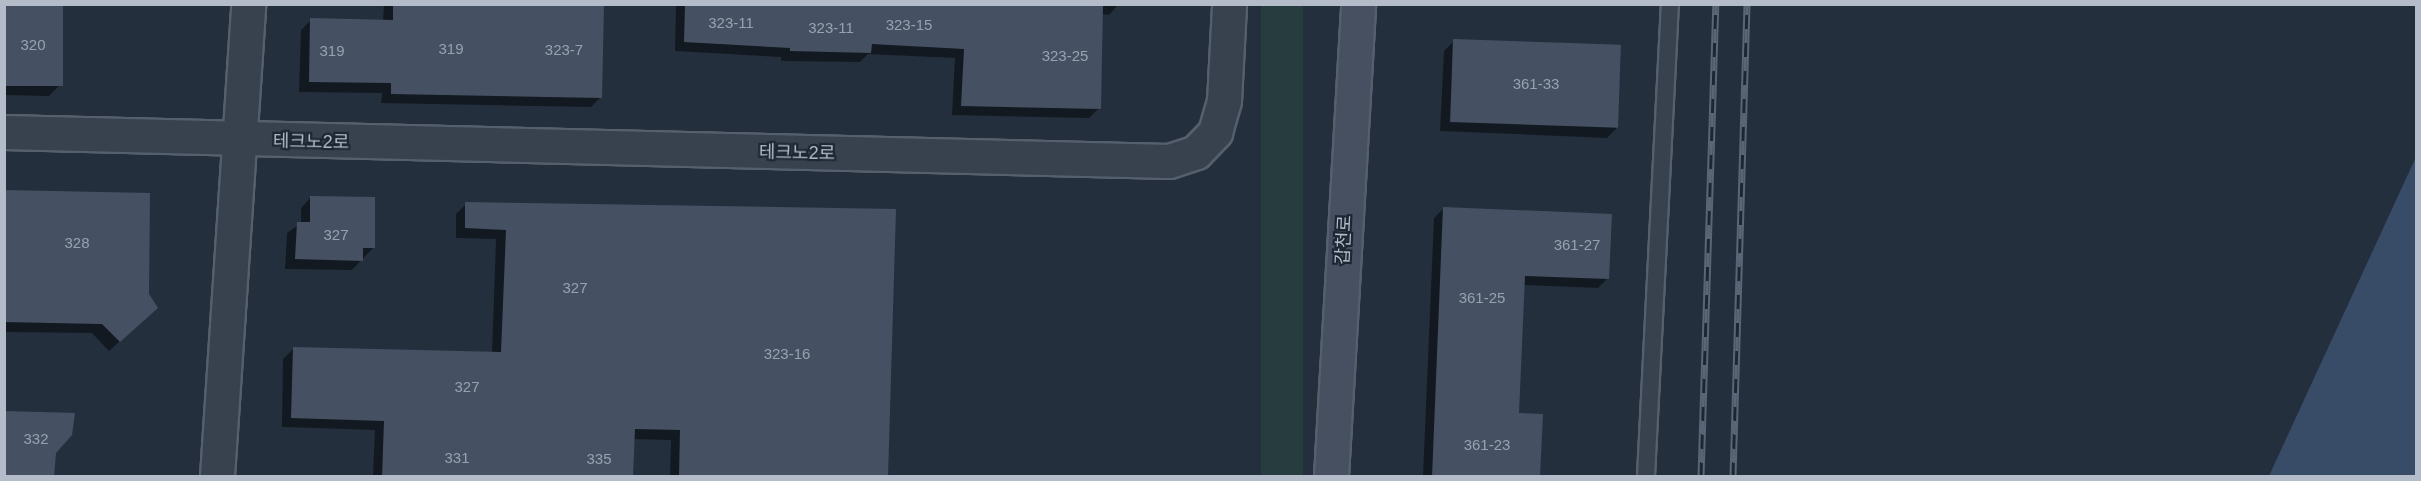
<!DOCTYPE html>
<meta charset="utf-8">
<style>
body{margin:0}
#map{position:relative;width:2421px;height:481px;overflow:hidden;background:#242f3e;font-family:Arial,"Noto Sans KR",sans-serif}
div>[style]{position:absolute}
.green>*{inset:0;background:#263c3f;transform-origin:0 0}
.water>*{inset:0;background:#394c67}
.shadow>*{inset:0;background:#0007}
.building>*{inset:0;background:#455162;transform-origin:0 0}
.roads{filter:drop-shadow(2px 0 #565f6c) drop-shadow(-2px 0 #565f6c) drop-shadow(0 2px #565f6c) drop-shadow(0 -2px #565f6c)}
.service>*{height:16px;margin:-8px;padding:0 8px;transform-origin:8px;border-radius:8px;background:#38414e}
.minor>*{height:33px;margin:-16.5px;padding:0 16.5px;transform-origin:16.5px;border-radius:16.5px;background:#38414e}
.tertiary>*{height:33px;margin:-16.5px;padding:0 16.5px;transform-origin:16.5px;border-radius:16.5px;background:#38414e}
.secondary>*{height:33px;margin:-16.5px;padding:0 16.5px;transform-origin:16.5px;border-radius:16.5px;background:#465061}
.rail>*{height:7px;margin-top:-3.5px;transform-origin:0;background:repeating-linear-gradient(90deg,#1d2633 0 14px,#5a6575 0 28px);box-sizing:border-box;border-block:2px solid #5a6575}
span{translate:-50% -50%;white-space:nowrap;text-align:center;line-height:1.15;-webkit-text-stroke:4.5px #1d2633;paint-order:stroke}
.number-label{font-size:15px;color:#98a1af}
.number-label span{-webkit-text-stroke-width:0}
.street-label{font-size:18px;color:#b4bcc9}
.frame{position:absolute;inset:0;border:6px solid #b4bcc9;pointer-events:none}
</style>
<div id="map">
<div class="green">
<div style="left:1261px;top:5px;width:42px;height:472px"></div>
</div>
<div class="water">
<div style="clip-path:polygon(2416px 157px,2416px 476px,2269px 476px)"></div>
</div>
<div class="shadow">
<div style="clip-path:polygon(4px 4px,59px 86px,49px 96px,4px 95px)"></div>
<div style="clip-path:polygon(384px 4px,602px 4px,601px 97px,591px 107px,381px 103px,382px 93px,299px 92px,301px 30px,311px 20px,383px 21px)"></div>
<div style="clip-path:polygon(676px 4px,1119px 4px,1109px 15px,1101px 14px,1099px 108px,1089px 118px,952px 115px,955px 58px,868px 54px,860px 62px,781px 61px,781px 57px,675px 51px)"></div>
<div style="clip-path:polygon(1454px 41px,1617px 128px,1607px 138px,1440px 131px,1444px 51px)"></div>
<div style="clip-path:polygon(4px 191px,146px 318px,109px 351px,92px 333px,4px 332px)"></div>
<div style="clip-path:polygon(310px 198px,374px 247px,352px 270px,285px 269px,287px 233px,301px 223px,301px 208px)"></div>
<div style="clip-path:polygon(466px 204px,886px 476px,670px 476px,671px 440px,633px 439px,632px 476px,373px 476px,375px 430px,282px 427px,283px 359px,293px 349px,492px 353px,496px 239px,456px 238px,456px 214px)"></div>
<div style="clip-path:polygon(1444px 208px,1608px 278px,1598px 288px,1523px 285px,1517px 414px,1539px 476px,1423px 476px,1434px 218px)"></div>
</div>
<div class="building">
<div style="left:4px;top:4px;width:59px;height:82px"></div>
<div style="clip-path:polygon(393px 4px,604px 4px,602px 98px,391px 94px,391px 83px,309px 82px,310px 18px,393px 20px)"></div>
<div style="clip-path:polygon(685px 4px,1103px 4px,1101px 109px,961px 106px,964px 49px,872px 44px,871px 53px,790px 51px,790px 48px,684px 42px)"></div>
<div style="left:1453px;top:39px;width:168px;height:83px;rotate:2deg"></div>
<div style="clip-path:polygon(4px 190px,150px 193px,149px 294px,158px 308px,120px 342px,102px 324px,4px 322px)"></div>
<div style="clip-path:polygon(310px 196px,375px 197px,375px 248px,363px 248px,363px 261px,295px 259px,297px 222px,310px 222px)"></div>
<div style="clip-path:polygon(465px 202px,896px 209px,888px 477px,679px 477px,680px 430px,635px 429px,633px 477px,382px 477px,384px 421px,291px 418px,293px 347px,501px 352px,506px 230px,465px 228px)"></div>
<div style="clip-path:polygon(1443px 207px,1612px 214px,1609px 279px,1525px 276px,1519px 413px,1543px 414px,1540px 477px,1432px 477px)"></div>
<div style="clip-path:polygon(4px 411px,75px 413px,72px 435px,56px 453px,54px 477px,4px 477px)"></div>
</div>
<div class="roads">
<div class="service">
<div style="left:1646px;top:476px;width:473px;rotate:-87.1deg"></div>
</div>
<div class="minor">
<div style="left:4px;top:132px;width:1165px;rotate:1.43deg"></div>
<div style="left:1169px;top:161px;width:28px;rotate:-18deg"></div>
<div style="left:1196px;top:152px;width:28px;rotate:-46deg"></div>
<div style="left:1215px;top:132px;width:32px;rotate:-74deg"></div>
<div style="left:1224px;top:101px;width:97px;rotate:-87deg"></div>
</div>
<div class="tertiary">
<div style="left:217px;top:476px;width:473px;rotate:-86.2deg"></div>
</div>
<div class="secondary">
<div style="left:1331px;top:476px;width:473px;rotate:-86.7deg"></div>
</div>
</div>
<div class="rail">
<div style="left:1701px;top:476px;width:472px;rotate:-88.2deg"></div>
<div style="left:1733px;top:476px;width:472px;rotate:-88.3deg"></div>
</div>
<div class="number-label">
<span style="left:731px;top:23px">323-11</span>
<span style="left:909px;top:25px">323-15</span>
<span style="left:831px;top:28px">323-11</span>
<span style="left:33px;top:45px">320</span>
<span style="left:451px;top:49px">319</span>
<span style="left:564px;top:50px">323-7</span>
<span style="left:332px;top:51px">319</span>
<span style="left:1065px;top:56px">323-25</span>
<span style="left:1536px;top:84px">361-33</span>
<span style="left:336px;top:235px">327</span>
<span style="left:77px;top:243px">328</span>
<span style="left:1577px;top:245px">361-27</span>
<span style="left:575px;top:288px">327</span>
<span style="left:1482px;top:298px">361-25</span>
<span style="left:787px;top:354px">323-16</span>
<span style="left:467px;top:387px">327</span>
<span style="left:36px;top:439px">332</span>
<span style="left:1487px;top:445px">361-23</span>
<span style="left:457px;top:458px">331</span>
<span style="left:599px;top:459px">335</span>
</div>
<div class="street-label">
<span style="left:311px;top:142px;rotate:1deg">테크노2로</span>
<span style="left:797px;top:153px;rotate:1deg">테크노2로</span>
<span style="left:1344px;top:240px;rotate:-87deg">갑천로</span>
</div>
<div class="frame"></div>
</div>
